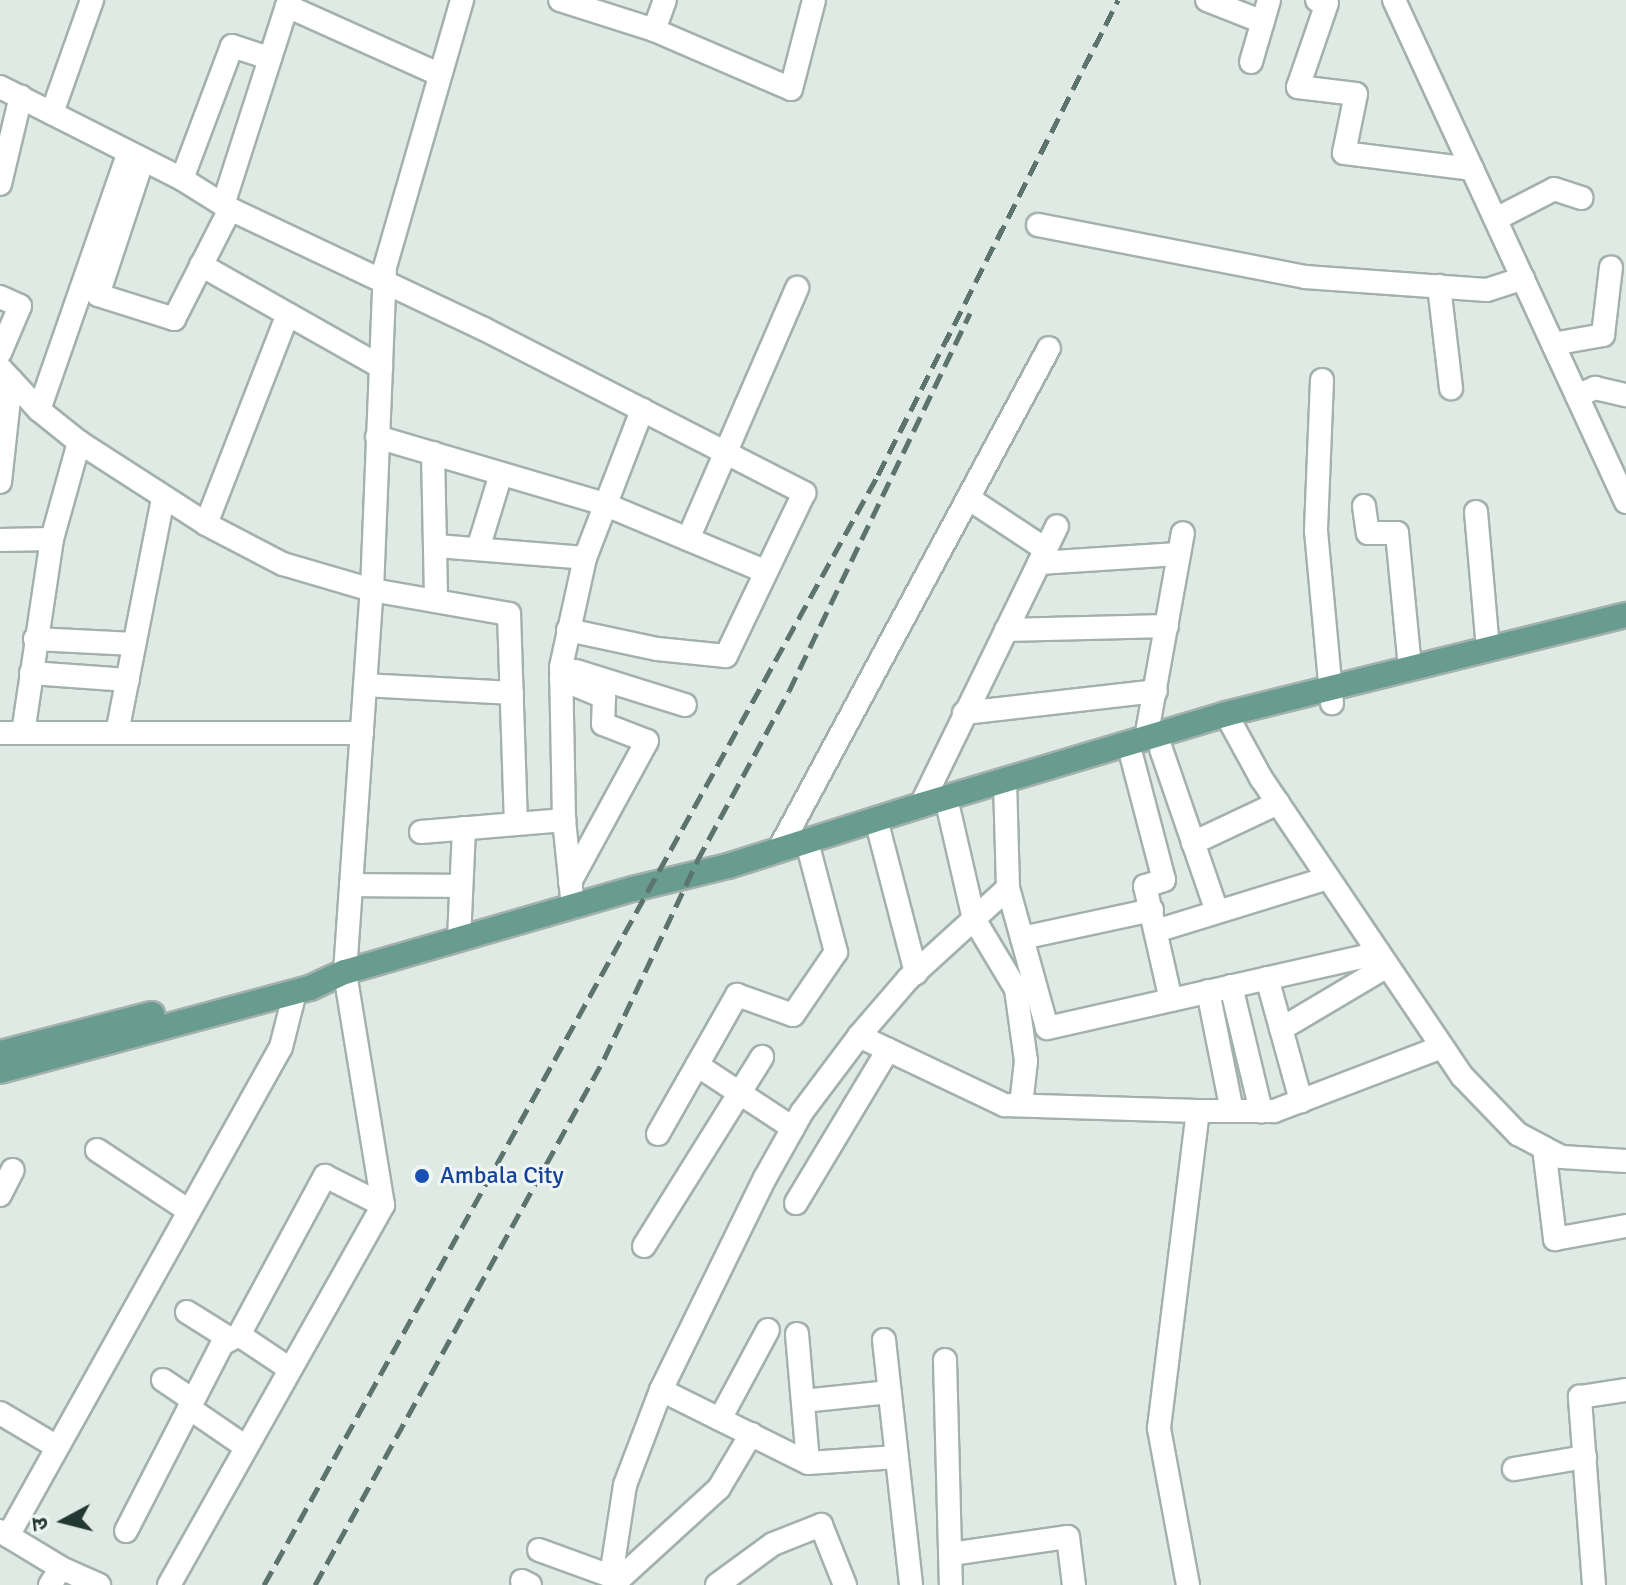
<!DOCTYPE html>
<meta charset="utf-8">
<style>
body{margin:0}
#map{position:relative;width:1626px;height:1585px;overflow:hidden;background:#e0eae5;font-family:Signika,"Noto Sans Devanagari",sans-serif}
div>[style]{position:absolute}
.roads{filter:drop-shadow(2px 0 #a3b1ac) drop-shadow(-2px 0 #a3b1ac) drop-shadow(0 2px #a3b1ac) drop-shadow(0 -2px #a3b1ac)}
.minor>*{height:22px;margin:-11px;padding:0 11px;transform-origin:11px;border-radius:11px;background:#fff}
.major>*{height:24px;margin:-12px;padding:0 12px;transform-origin:12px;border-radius:12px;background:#679c8e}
.rail>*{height:5px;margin-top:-2.5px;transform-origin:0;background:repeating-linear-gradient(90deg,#5c746d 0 16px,transparent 0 24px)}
.dots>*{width:22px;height:22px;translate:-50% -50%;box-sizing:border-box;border:4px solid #f0f6f3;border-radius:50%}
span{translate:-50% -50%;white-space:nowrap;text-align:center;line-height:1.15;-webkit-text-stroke:6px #f0f6f3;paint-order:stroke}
.transit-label{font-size:24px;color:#164399}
.left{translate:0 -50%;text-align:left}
.north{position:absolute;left:24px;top:1481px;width:80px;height:80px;-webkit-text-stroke:6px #f0f6f3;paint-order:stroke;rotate:263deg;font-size:22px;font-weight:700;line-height:32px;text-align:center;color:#223832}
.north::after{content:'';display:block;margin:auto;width:28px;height:36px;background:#223832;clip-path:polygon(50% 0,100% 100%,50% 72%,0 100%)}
</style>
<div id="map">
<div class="roads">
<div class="minor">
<div style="left:560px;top:0;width:99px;rotate:17.7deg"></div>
<div style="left:654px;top:30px;width:149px;rotate:23.3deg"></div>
<div style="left:791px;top:89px;width:92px;rotate:-75.5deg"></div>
<div style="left:1207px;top:0;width:60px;rotate:21.4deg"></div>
<div style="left:1317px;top:0;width:10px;rotate:17deg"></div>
<div style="left:1327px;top:3px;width:89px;rotate:109deg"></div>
<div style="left:1298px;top:87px;width:58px;rotate:6.9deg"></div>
<div style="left:1356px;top:94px;width:60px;rotate:101.5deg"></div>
<div style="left:1344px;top:153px;width:129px;rotate:7.1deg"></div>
<div style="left:1394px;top:0;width:553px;rotate:65.2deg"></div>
<div style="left:654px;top:30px;width:32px;rotate:-70deg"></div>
<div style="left:1251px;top:62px;width:65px;rotate:-73.8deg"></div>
<div style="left:0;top:87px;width:204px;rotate:26.8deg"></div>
<div style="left:182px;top:179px;width:57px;rotate:32deg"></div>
<div style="left:230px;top:209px;width:281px;rotate:25.3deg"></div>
<div style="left:484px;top:329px;width:360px;rotate:27.1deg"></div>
<div style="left:804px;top:493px;width:181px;rotate:115.6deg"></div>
<div style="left:726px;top:656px;width:69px;rotate:-174.2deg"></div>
<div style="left:657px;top:649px;width:91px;rotate:-167.9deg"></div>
<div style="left:52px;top:113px;width:120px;rotate:-70.5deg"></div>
<div style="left:142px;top:162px;width:140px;rotate:108.3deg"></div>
<div style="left:98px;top:295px;width:80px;rotate:17.5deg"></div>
<div style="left:174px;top:319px;width:123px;rotate:-63deg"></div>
<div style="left:182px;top:179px;width:142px;rotate:-69.4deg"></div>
<div style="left:232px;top:46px;width:40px;rotate:18deg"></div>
<div style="left:0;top:184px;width:90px;rotate:-76.6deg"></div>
<div style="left:223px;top:205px;width:209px;rotate:-72.2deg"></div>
<div style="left:287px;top:6px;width:166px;rotate:24.2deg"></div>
<div style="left:1496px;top:219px;width:65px;rotate:-27.3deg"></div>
<div style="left:1554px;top:189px;width:29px;rotate:18deg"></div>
<div style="left:1038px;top:225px;width:272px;rotate:11deg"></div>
<div style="left:1305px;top:277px;width:182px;rotate:4.1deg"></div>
<div style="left:1487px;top:290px;width:38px;rotate:-18deg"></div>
<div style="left:201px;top:265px;width:207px;rotate:29.5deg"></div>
<div style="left:1439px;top:286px;width:103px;rotate:83.3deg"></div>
<div style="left:0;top:297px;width:22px;rotate:24deg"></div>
<div style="left:20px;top:306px;width:51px;rotate:113.1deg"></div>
<div style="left:1553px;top:344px;width:51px;rotate:-10.2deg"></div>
<div style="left:1603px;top:335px;width:68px;rotate:-83.3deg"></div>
<div style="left:0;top:368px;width:57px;rotate:47.1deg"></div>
<div style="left:39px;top:410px;width:51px;rotate:38.7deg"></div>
<div style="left:79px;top:442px;width:151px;rotate:32.8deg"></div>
<div style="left:206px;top:524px;width:87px;rotate:27.5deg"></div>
<div style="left:283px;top:564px;width:93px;rotate:16.3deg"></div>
<div style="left:372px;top:590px;width:139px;rotate:9.9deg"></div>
<div style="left:509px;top:614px;width:210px;rotate:88.1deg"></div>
<div style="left:1322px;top:380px;width:151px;rotate:92.3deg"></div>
<div style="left:1316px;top:531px;width:173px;rotate:84.7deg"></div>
<div style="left:1577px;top:396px;width:20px;rotate:-24deg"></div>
<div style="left:1595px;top:388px;width:32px;rotate:13deg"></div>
<div style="left:39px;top:410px;width:271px;rotate:-70.8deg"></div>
<div style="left:377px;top:437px;width:237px;rotate:16.4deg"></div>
<div style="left:604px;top:504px;width:173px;rotate:22.7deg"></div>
<div style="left:433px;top:453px;width:148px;rotate:88.8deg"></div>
<div style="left:0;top:482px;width:103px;rotate:-83.8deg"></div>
<div style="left:968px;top:498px;width:92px;rotate:33.5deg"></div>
<div style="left:1364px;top:506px;width:27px;rotate:82deg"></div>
<div style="left:1368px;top:533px;width:29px"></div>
<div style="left:1397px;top:533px;width:136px;rotate:84.5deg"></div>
<div style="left:1476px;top:512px;width:137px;rotate:85deg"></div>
<div style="left:206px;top:524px;width:225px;rotate:-68.7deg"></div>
<div style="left:688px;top:539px;width:274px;rotate:-66.5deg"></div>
<div style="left:0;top:540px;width:52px;rotate:-1.1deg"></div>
<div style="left:437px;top:546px;width:148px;rotate:4.6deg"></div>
<div style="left:478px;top:549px;width:78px;rotate:-73deg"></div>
<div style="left:1039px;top:563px;width:139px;rotate:-3.7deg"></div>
<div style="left:1006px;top:630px;width:161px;rotate:-1.4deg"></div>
<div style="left:35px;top:639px;width:99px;rotate:2.9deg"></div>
<div style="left:576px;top:671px;width:114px;rotate:17.3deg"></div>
<div style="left:31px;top:673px;width:97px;rotate:4.1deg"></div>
<div style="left:561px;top:679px;width:47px;rotate:22.7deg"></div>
<div style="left:604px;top:697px;width:27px;rotate:92deg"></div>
<div style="left:603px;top:724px;width:47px;rotate:21.1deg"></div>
<div style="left:647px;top:741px;width:161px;rotate:118.6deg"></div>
<div style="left:365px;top:685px;width:147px;rotate:3.1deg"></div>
<div style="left:964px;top:713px;width:193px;rotate:-6.5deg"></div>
<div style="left:1226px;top:714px;width:73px;rotate:61.3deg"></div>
<div style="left:1261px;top:778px;width:359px;rotate:56deg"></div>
<div style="left:1462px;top:1076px;width:81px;rotate:46deg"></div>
<div style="left:1518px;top:1134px;width:30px;rotate:28deg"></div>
<div style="left:1544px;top:1148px;width:20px;rotate:27deg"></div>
<div style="left:1562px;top:1157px;width:64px;rotate:3.6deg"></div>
<div style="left:0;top:733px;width:362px"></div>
<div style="left:23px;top:733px;width:196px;rotate:-81.5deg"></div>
<div style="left:52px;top:539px;width:101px;rotate:-74.4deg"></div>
<div style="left:117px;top:733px;width:239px;rotate:-78.9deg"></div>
<div style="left:1146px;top:738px;width:208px;rotate:-79.8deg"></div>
<div style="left:1161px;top:749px;width:172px;rotate:71deg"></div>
<div style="left:1132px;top:758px;width:126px;rotate:75.3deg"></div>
<div style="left:1164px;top:880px;width:20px;rotate:162deg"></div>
<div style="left:1145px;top:886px;width:117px;rotate:77.2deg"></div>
<div style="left:921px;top:805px;width:310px;rotate:-64deg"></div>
<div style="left:949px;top:811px;width:111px;rotate:77deg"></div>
<div style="left:974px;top:919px;width:82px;rotate:59deg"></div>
<div style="left:1016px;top:989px;width:73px;rotate:82.1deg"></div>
<div style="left:1026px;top:1061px;width:44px;rotate:96.5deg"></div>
<div style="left:878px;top:827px;width:151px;rotate:75.4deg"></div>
<div style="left:421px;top:832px;width:144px;rotate:-4.8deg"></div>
<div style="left:1193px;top:843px;width:94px;rotate:-25.2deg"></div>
<div style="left:778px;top:851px;width:571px;rotate:-61.69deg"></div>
<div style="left:351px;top:885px;width:110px;rotate:0.5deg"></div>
<div style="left:1008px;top:888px;width:145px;rotate:74.4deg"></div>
<div style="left:1047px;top:1028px;width:340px;rotate:-12.7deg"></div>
<div style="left:573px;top:907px;width:87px;rotate:-95.9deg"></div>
<div style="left:564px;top:820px;width:153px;rotate:-91.1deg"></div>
<div style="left:561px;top:667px;width:112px;rotate:-77.6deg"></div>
<div style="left:585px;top:558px;width:159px;rotate:-68.9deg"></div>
<div style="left:1156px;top:931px;width:180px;rotate:-17.1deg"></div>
<div style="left:1022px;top:938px;width:133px;rotate:-12.2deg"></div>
<div style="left:459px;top:939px;width:111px;rotate:-87.4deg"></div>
<div style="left:1267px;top:978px;width:128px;rotate:74.5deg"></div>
<div style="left:1231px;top:986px;width:129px;rotate:76.5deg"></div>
<div style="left:1208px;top:991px;width:122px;rotate:78.7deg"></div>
<div style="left:1281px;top:1029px;width:123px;rotate:-30.7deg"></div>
<div style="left:859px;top:1036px;width:161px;rotate:25.4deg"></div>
<div style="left:1004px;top:1105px;width:194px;rotate:1.8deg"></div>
<div style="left:1198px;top:1111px;width:76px"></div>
<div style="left:1274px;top:1111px;width:180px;rotate:-20.9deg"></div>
<div style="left:697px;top:1065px;width:115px;rotate:33.3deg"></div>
<div style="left:658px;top:1134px;width:160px;rotate:-60.4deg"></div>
<div style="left:737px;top:995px;width:59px;rotate:19.7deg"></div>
<div style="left:793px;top:1015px;width:76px;rotate:-55.7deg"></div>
<div style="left:836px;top:952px;width:114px;rotate:-104.8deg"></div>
<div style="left:1544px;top:1148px;width:92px;rotate:83.1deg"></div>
<div style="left:1555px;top:1239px;width:72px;rotate:-10.4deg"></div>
<div style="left:97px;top:1150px;width:110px;rotate:33.5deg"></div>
<div style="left:0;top:1195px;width:28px;rotate:-63deg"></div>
<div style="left:796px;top:1203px;width:179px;rotate:-59deg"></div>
<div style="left:644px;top:1246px;width:223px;rotate:-58deg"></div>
<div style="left:187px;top:1312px;width:51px;rotate:32.1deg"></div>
<div style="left:797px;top:1334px;width:129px;rotate:85.1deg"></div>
<div style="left:239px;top:1335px;width:61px;rotate:33.7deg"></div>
<div style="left:884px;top:1340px;width:246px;rotate:83.7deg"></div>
<div style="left:945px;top:1360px;width:225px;rotate:88.5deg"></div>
<div style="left:163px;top:1380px;width:36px;rotate:34deg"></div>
<div style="left:661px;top:1390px;width:164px;rotate:26.4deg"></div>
<div style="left:808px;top:1463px;width:89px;rotate:-3.9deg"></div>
<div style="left:803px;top:1401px;width:87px;rotate:-5.9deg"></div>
<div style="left:189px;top:1408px;width:69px;rotate:34.4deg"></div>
<div style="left:0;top:1413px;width:66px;rotate:30.8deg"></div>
<div style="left:720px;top:1419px;width:101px;rotate:-61.7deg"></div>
<div style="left:1514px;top:1469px;width:72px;rotate:-9.6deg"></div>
<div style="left:0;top:1531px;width:71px;rotate:31.2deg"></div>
<div style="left:61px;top:1568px;width:42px;rotate:24.1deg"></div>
<div style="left:126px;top:1531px;width:210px;rotate:-62.8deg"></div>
<div style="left:222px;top:1344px;width:19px;rotate:-28deg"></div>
<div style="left:239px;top:1335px;width:181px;rotate:-61.6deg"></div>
<div style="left:325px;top:1176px;width:65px;rotate:26.6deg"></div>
<div style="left:8px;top:1536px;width:560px;rotate:-60.83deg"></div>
<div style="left:281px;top:1047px;width:57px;rotate:-75.7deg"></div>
<div style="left:539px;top:1550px;width:79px;rotate:20deg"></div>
<div style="left:951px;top:1554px;width:118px;rotate:-8.3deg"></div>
<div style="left:1068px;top:1537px;width:48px;rotate:82.9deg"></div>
<div style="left:522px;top:1581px;width:9px;rotate:27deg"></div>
<div style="left:614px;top:1584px;width:142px;rotate:-42.4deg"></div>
<div style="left:719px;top:1488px;width:63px;rotate:-59.3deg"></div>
<div style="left:50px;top:1585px;width:20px;rotate:-57deg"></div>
<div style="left:169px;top:1585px;width:436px;rotate:-60.6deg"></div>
<div style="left:383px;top:1205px;width:236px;rotate:-99.3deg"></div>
<div style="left:345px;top:972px;width:383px;rotate:-86deg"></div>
<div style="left:372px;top:590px;width:323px;rotate:-87.7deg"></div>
<div style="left:385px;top:267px;width:278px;rotate:-73.9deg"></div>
<div style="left:614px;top:1585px;width:15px;rotate:-98deg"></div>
<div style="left:612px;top:1570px;width:86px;rotate:-81.3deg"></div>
<div style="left:625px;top:1485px;width:102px;rotate:-69.2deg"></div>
<div style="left:661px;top:1390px;width:236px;rotate:-63.9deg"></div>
<div style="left:765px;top:1178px;width:76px;rotate:-60.7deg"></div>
<div style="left:802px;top:1112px;width:95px;rotate:-53.1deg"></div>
<div style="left:859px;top:1036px;width:75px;rotate:-49.3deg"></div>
<div style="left:908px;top:979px;width:135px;rotate:-42.3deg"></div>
<div style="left:1008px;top:888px;width:108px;rotate:-91.6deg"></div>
<div style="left:717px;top:1585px;width:69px;rotate:-36.2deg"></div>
<div style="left:773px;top:1544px;width:52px;rotate:-21.6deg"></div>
<div style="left:821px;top:1525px;width:65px;rotate:68.2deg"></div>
<div style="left:1188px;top:1585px;width:160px;rotate:-100.5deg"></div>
<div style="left:1159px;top:1428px;width:319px;rotate:-83deg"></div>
<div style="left:1594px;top:1585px;width:189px;rotate:-94.3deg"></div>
<div style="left:1580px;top:1397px;width:47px;rotate:-8.7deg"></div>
</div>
<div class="major">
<div style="left:0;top:1053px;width:157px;rotate:-14.4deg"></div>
<div style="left:0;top:1071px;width:321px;rotate:-15deg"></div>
<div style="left:310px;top:988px;width:38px;rotate:-25deg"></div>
<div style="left:345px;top:972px;width:300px;rotate:-16.1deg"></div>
<div style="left:633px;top:889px;width:98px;rotate:-13.6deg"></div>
<div style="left:728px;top:866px;width:202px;rotate:-17.5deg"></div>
<div style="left:921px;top:805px;width:318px;rotate:-16.6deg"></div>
<div style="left:1226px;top:714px;width:412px;rotate:-13.9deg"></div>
</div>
</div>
<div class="rail">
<div style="left:264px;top:1585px;width:1269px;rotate:-61.05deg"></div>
<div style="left:878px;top:475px;width:532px;rotate:-63.19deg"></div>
<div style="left:315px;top:1585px;width:600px;rotate:-61.21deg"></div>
<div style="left:604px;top:1059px;width:219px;rotate:-64.8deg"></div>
<div style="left:697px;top:861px;width:193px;rotate:-61.6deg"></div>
<div style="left:789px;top:691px;width:419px;rotate:-64.4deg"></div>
</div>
<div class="dots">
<div style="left:422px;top:1176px;background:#1a4fb4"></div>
</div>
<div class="transit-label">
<span class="left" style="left:440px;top:1176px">Ambala City</span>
</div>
<div class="north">उ</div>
</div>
